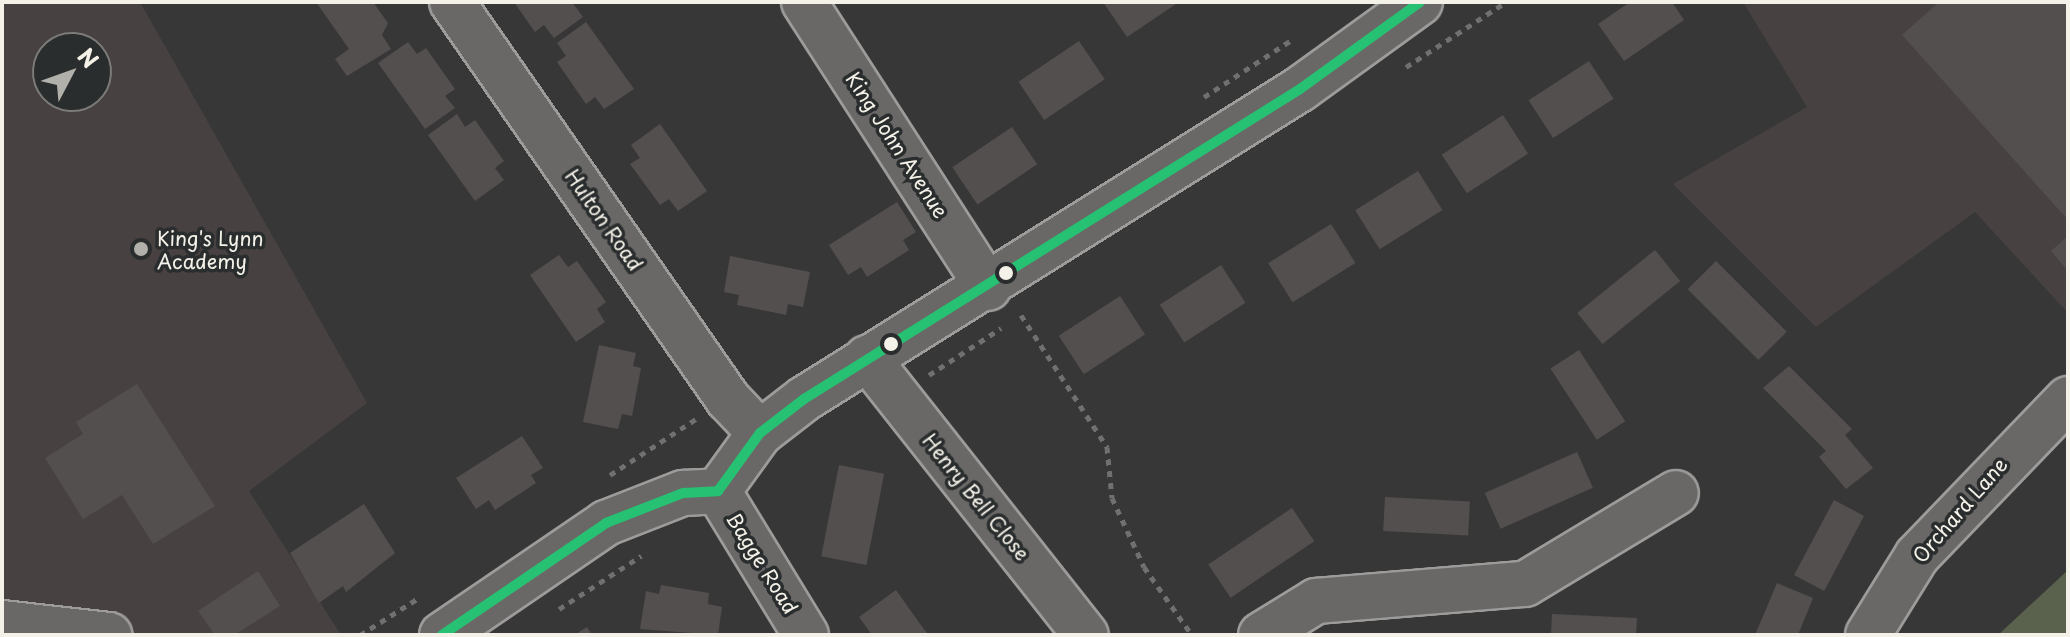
<!DOCTYPE html>
<style>
body{margin:0}
#map{position:relative;width:2070px;height:637px;overflow:hidden;background:#383737;font-family:"Playpen Sans",sans-serif}
div>[style]{position:absolute}
.built>*{inset:0;background:#474141}
.green>*{inset:0;background:#5a614c}
.building>*{inset:0;background:#544f4f;transform-origin:0 0}
.path>*{height:5px;margin-top:-2.5px;transform-origin:0;background:repeating-linear-gradient(90deg,#70706f 0 6px,transparent 0 12px)}
.roads{filter:drop-shadow(2px 0 #9d9c9b) drop-shadow(-2px 0 #9d9c9b) drop-shadow(0 2px #9d9c9b) drop-shadow(0 -2px #9d9c9b)}
.minor>*{height:44px;margin:-22px;padding:0 22px;transform-origin:22px;border-radius:22px;background:#696866}
.bus-1>*{height:10px;margin:-5px;padding:0 5px;transform-origin:5px;border-radius:5px;background:#26c172}
.dots>*{width:22px;height:22px;translate:-50% -50%;box-sizing:border-box;border:4px solid #2a2d2e;border-radius:50%}
span{translate:-50% -50%;white-space:nowrap;text-align:center;line-height:1.15;-webkit-text-stroke:7px #2a2d2e;paint-order:stroke}
.street-label{font-size:20px;color:#f4f1e8}
.poi-label{font-size:20px;color:#f4f1e8}
.left{translate:0 -50%;text-align:left}
.frame{position:absolute;inset:0;border:4px solid #f4f1e8;pointer-events:none}
.north{position:absolute;left:32px;top:32px;width:80px;height:80px;box-sizing:border-box;background:#2a2d2e;border:2px solid #7b7b78;border-radius:50%;rotate:49deg;font-size:22px;font-weight:700;line-height:32px;text-align:center;color:#f4f1e8}
.north::after{content:'';display:block;margin:auto;width:28px;height:36px;background:#b2b0aa;clip-path:polygon(50% 0,100% 100%,50% 72%,0 100%)}
</style>
<div id="map">
<div class="built">
<div style="clip-path:polygon(evenodd,2px 2px,140px 2px,367px 403px,249px 491px,341px 635px,2px 635px,2px 2px,48px 48px,96px 48px,96px 96px,48px 96px,48px 48px)"></div>
<div style="clip-path:polygon(1743px 2px,2068px 2px,2068px 313px,1975px 212px,1816px 327px,1673px 184px,1807px 107px)"></div>
</div>
<div class="green">
<div style="clip-path:polygon(2068px 570px,2068px 635px,1998px 635px)"></div>
</div>
<div class="building">
<div style="clip-path:polygon(316px 2px,373px 2px,388px 23px,382px 35px,391px 49px,347px 76px,335px 59px,349px 49px)"></div>
<div style="clip-path:polygon(514px 2px,572px 2px,583px 17px,554px 38px,544px 25px,535px 32px)"></div>
<div style="clip-path:polygon(1103px 2px,1179px 2px,1127px 37px)"></div>
<div style="clip-path:polygon(1630px 2px,1672px 2px,1684px 20px,1624px 61px,1598px 24px)"></div>
<div style="clip-path:polygon(1939px 2px,2068px 2px,2068px 220px,1902px 35px)"></div>
<div style="clip-path:polygon(586px 22px,634px 89px,604px 109px,595px 97px,586px 104px,557px 62px,566px 56px,557px 43px)"></div>
<div style="left:1079px;top:41px;width:46px;height:73px;rotate:56deg"></div>
<div style="clip-path:polygon(408px 42px,417px 54px,426px 48px,455px 89px,445px 96px,455px 108px,425px 129px,378px 63px)"></div>
<div style="left:1589px;top:61px;width:45px;height:72px;rotate:57deg"></div>
<div style="clip-path:polygon(457px 114px,465px 127px,475px 120px,504px 161px,495px 168px,504px 180px,475px 201px,428px 135px)"></div>
<div style="left:1503px;top:115px;width:46px;height:73px;rotate:57deg"></div>
<div style="clip-path:polygon(660px 124px,707px 191px,678px 211px,669px 199px,660px 205px,630px 164px,640px 158px,631px 145px)"></div>
<div style="left:1012px;top:127px;width:45px;height:72px;rotate:56deg"></div>
<div style="left:1418px;top:171px;width:46px;height:74px;rotate:58deg"></div>
<div style="clip-path:polygon(897px 202px,916px 232px,903px 240px,909px 250px,867px 277px,861px 267px,848px 275px,829px 245px)"></div>
<div style="left:1331px;top:224px;width:46px;height:74px;rotate:58deg"></div>
<div style="clip-path:polygon(2068px 236px,2068px 271px,2051px 251px)"></div>
<div style="left:1655px;top:250px;width:40px;height:100px;rotate:51deg"></div>
<div style="clip-path:polygon(559px 255px,568px 267px,577px 261px,606px 302px,597px 309px,605px 322px,576px 342px,530px 275px)"></div>
<div style="clip-path:polygon(730px 256px,810px 272px,803px 307px,788px 304px,786px 315px,737px 305px,739px 295px,724px 292px)"></div>
<div style="left:1716px;top:261px;width:100px;height:40px;rotate:45deg"></div>
<div style="left:1221px;top:265px;width:45px;height:73px;rotate:57deg"></div>
<div style="left:1120px;top:296px;width:46px;height:73px;rotate:57deg"></div>
<div style="clip-path:polygon(599px 345px,636px 353px,633px 366px,641px 368px,632px 416px,622px 414px,618px 429px,583px 422px)"></div>
<div style="left:1579px;top:350px;width:85px;height:34px;rotate:57deg"></div>
<div style="clip-path:polygon(1789px 366px,1852px 429px,1845px 435px,1873px 468px,1846px 489px,1819px 457px,1826px 451px,1763px 388px)"></div>
<div style="clip-path:polygon(137px 384px,215px 506px,153px 544px,122px 495px,83px 519px,45px 458px,83px 434px,76px 422px)"></div>
<div style="clip-path:polygon(522px 436px,543px 468px,531px 475px,536px 483px,495px 510px,489px 500px,476px 509px,456px 478px)"></div>
<div style="left:1577px;top:452px;width:39px;height:101px;rotate:66deg"></div>
<div style="left:839px;top:465px;width:46px;height:93px;rotate:11deg"></div>
<div style="left:1385px;top:497px;width:85px;height:34px;rotate:3deg"></div>
<div style="left:1834px;top:500px;width:34px;height:85px;rotate:28deg"></div>
<div style="clip-path:polygon(364px 504px,395px 553px,346px 592px,343px 586px,319px 603px,290px 553px)"></div>
<div style="left:1292px;top:508px;width:40px;height:101px;rotate:56deg"></div>
<div style="clip-path:polygon(258px 571px,280px 606px,234px 635px,215px 635px,198px 611px)"></div>
<div style="clip-path:polygon(1777px 583px,1813px 598px,1798px 635px,1755px 635px)"></div>
<div style="clip-path:polygon(661px 585px,709px 593px,708px 604px,722px 607px,718px 635px,640px 629px,646px 591px,659px 594px)"></div>
<div style="clip-path:polygon(896px 590px,923px 628px,929px 635px,872px 635px,859px 617px)"></div>
<div style="clip-path:polygon(1552px 614px,1637px 618px,1636px 635px,1551px 635px)"></div>
<div style="clip-path:polygon(587px 627px,592px 635px,574px 635px)"></div>
</div>
<div class="path">
<div style="left:1406px;top:67px;width:119px;rotate:-33deg"></div>
<div style="left:1204px;top:97px;width:106px;rotate:-33.1deg"></div>
<div style="left:1021px;top:315px;width:158px;rotate:56.9deg"></div>
<div style="left:1107px;top:447px;width:51px;rotate:84.4deg"></div>
<div style="left:1112px;top:498px;width:76px;rotate:65.1deg"></div>
<div style="left:1144px;top:567px;width:83px;rotate:54.8deg"></div>
<div style="left:929px;top:375px;width:86px;rotate:-33.1deg"></div>
<div style="left:610px;top:475px;width:103px;rotate:-33.1deg"></div>
<div style="left:559px;top:609px;width:98px;rotate:-32.9deg"></div>
<div style="left:360px;top:635px;width:71px;rotate:-32.3deg"></div>
</div>
<div class="roads">
<div class="minor">
<div style="left:452px;top:2px;width:484px;rotate:55.2deg"></div>
<div style="left:728px;top:399px;width:47px;rotate:46.7deg"></div>
<div style="left:804px;top:2px;width:340px;rotate:57.2deg"></div>
<div style="left:867px;top:358px;width:353px;rotate:51.7deg"></div>
<div style="left:718px;top:491px;width:169px;rotate:58.6deg"></div>
<div style="left:2px;top:623px;width:108px;rotate:6.4deg"></div>
<div style="left:442px;top:635px;width:199px;rotate:-34.3deg"></div>
<div style="left:606px;top:523px;width:83px;rotate:-21.3deg"></div>
<div style="left:683px;top:493px;width:35px;rotate:-3deg"></div>
<div style="left:718px;top:491px;width:72px;rotate:-54.1deg"></div>
<div style="left:760px;top:433px;width:56px;rotate:-37.7deg"></div>
<div style="left:804px;top:399px;width:585px;rotate:-32.01deg"></div>
<div style="left:1300px;top:89px;width:148px;rotate:-35.9deg"></div>
<div style="left:1261px;top:635px;width:65px;rotate:-31.7deg"></div>
<div style="left:1316px;top:601px;width:210px;rotate:-4.7deg"></div>
<div style="left:1525px;top:584px;width:176px;rotate:-31.1deg"></div>
<div style="left:1868px;top:635px;width:93px;rotate:-58.2deg"></div>
<div style="left:1917px;top:556px;width:218px;rotate:-46.1deg"></div>
</div>
</div>
<div class="bus-1">
<div style="left:442px;top:635px;width:199px;rotate:-34.3deg"></div>
<div style="left:606px;top:523px;width:83px;rotate:-21.3deg"></div>
<div style="left:683px;top:493px;width:35px;rotate:-3deg"></div>
<div style="left:718px;top:491px;width:72px;rotate:-54.1deg"></div>
<div style="left:760px;top:433px;width:56px;rotate:-37.7deg"></div>
<div style="left:804px;top:399px;width:585px;rotate:-32.01deg"></div>
<div style="left:1300px;top:89px;width:148px;rotate:-35.9deg"></div>
</div>
<div class="dots">
<div style="left:141px;top:249px;background:#b2b0aa"></div>
<div style="left:1006px;top:273px;background:#f4f1e8"></div>
<div style="left:891px;top:344px;background:#f4f1e8"></div>
</div>
<div class="street-label">
<span style="left:897px;top:145px;rotate:57deg">King John Avenue</span>
<span style="left:604px;top:220px;rotate:55deg">Hulton Road</span>
<span style="left:976px;top:497px;rotate:51deg">Henry Bell Close</span>
<span style="left:1960px;top:510px;rotate:-49deg">Orchard Lane</span>
<span style="left:762px;top:563px;rotate:58deg">Bagge Road</span>
</div>
<div class="poi-label">
<span class="left" style="left:157px;top:250px">King's Lynn<br>Academy</span>
</div>
<div class="frame"></div>
<div class="north">N</div>
</div>
